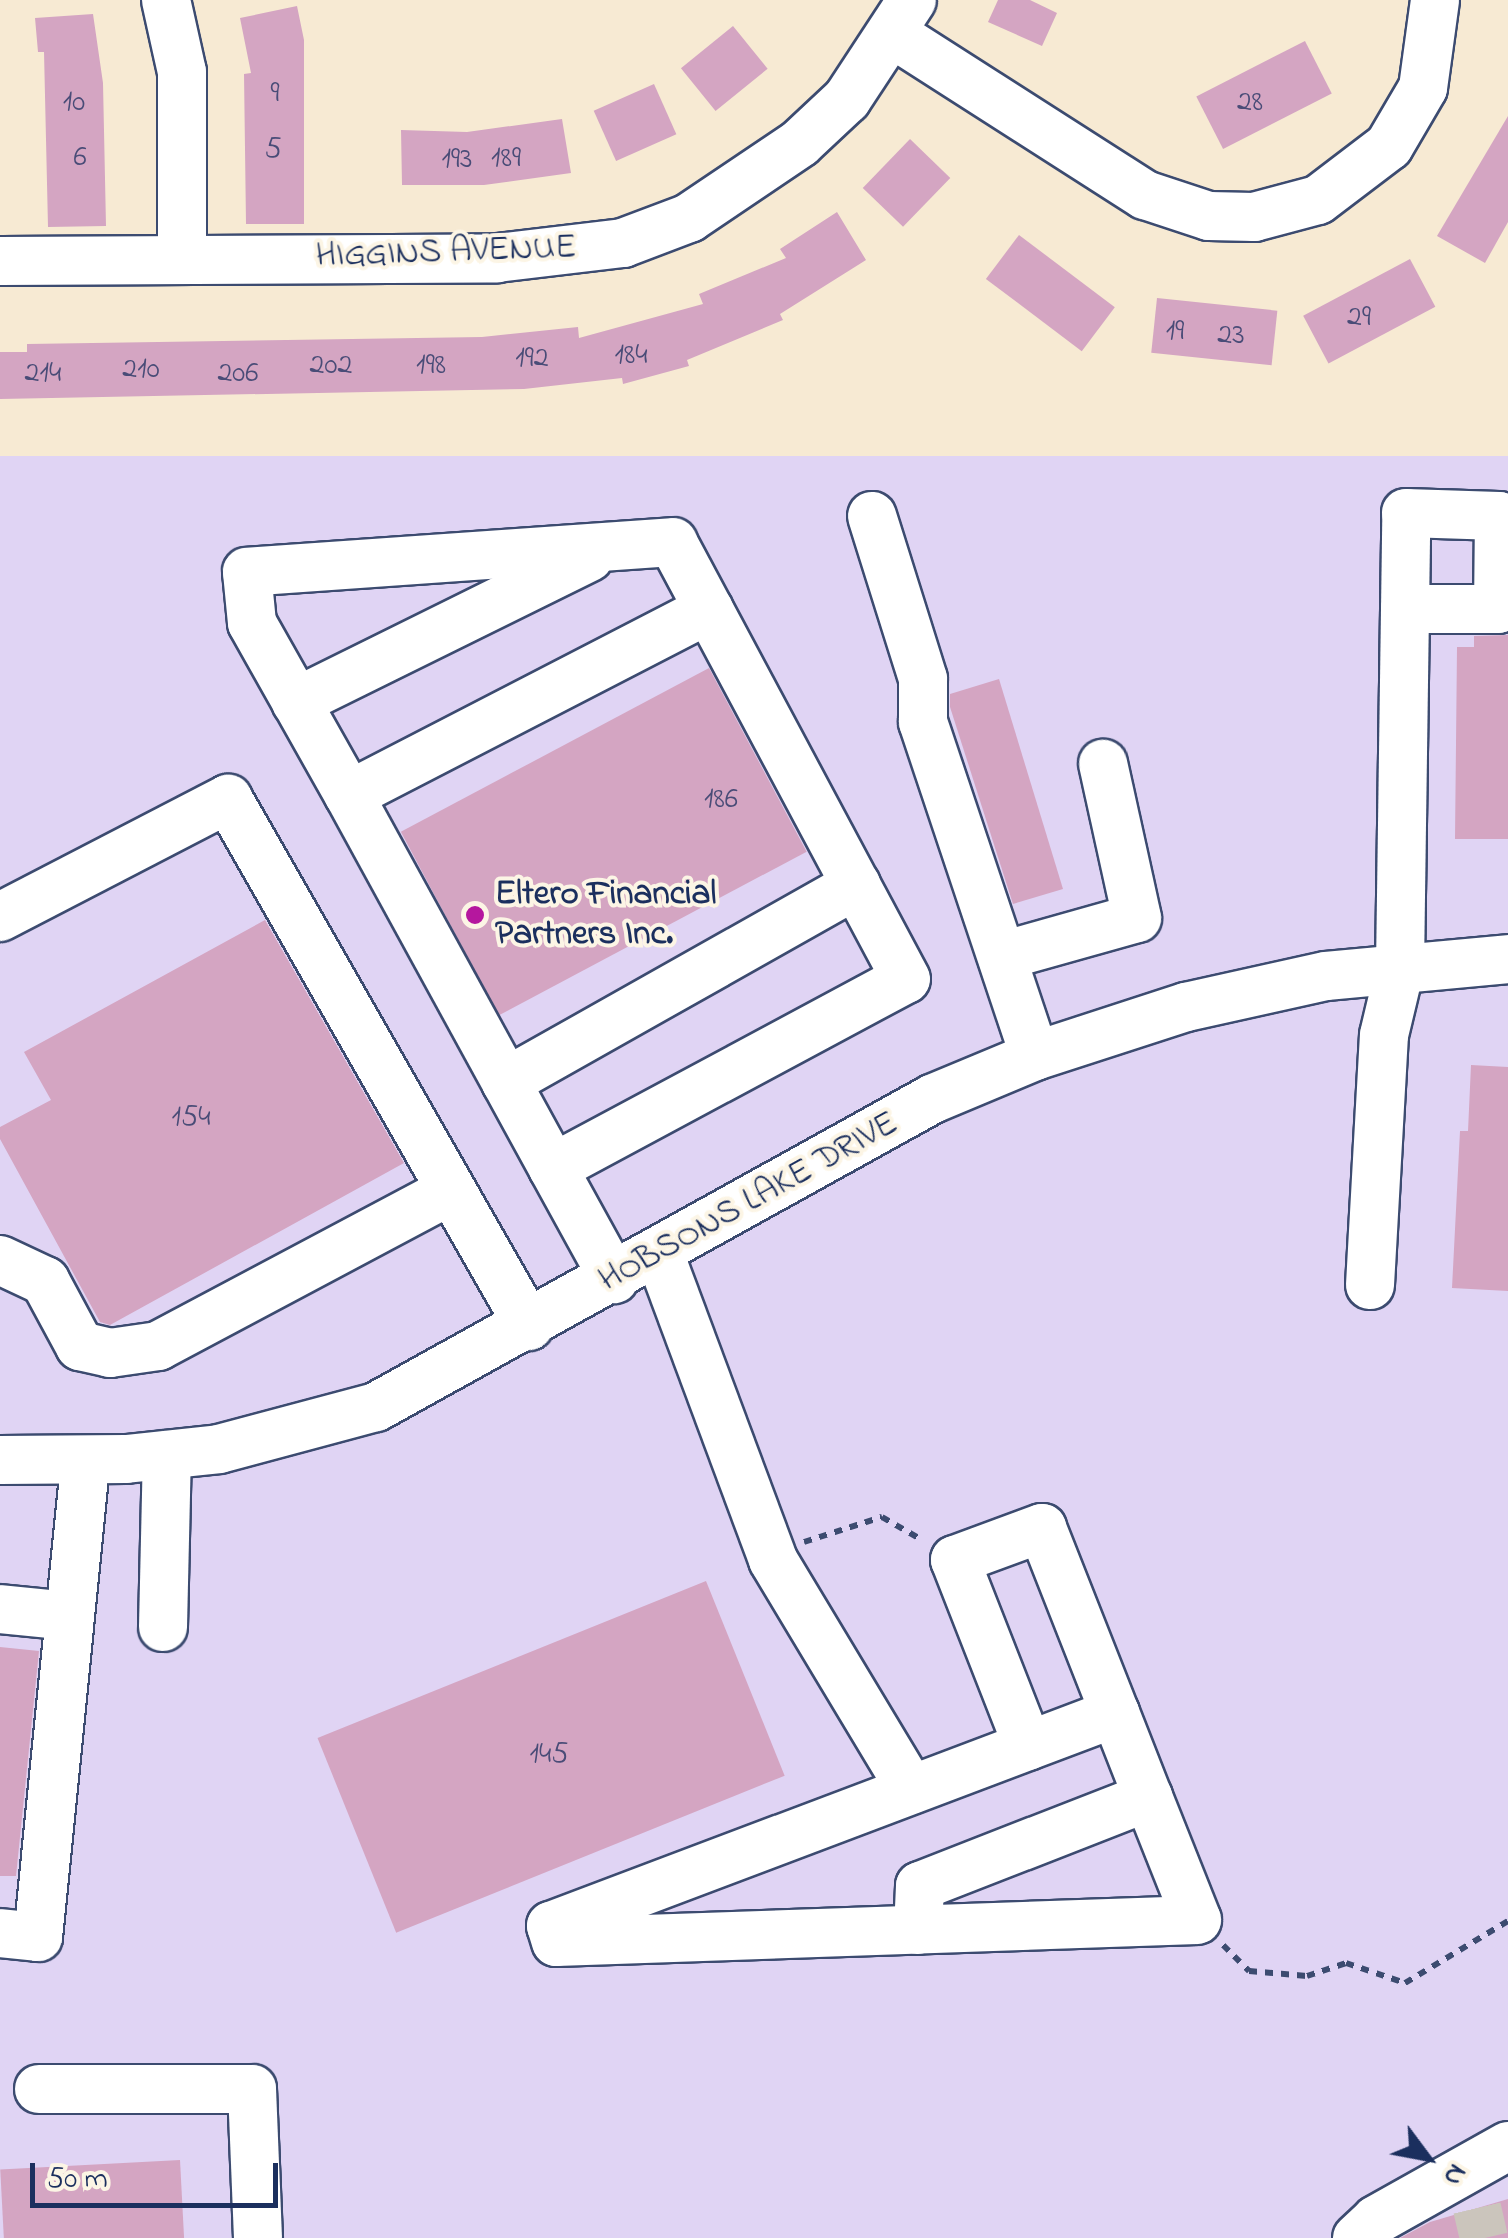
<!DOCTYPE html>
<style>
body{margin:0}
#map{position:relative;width:1508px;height:2238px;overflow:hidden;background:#f7ead3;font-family:"Indie Flower",sans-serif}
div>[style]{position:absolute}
.built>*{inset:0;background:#e0d4f4;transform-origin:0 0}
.building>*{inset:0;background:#d4a5c2;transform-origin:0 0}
.minor-tunnel>*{height:48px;margin-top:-24px;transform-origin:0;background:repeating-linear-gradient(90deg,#cbc5bc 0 48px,transparent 0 72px)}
.path>*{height:6px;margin-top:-3px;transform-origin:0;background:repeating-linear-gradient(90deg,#3c4b70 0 8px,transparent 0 16px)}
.roads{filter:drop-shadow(2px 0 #3c4b70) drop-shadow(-2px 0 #3c4b70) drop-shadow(0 2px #3c4b70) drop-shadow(0 -2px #3c4b70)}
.minor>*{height:48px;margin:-24px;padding:0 24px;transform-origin:24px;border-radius:24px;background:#fff}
.dots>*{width:28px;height:28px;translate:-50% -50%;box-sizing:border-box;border:5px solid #fcf5e5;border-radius:50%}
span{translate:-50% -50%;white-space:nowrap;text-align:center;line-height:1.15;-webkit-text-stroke:8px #fcf5e5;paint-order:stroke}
.number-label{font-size:30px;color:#494c77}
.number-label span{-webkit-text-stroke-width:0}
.street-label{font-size:35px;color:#1b2f5e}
.poi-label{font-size:35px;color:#1b2f5e;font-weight:700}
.left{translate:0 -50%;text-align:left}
.north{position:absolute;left:1378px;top:2108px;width:100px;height:100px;-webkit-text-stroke:8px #fcf5e5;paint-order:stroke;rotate:122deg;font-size:28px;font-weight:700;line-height:40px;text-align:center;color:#1b2f5e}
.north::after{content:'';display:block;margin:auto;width:35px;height:45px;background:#1b2f5e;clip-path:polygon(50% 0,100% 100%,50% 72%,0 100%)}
.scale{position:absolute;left:30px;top:2163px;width:248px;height:45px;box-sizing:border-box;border:5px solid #1b2f5e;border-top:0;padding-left:12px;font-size:30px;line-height:35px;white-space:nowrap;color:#1b2f5e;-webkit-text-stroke:8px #fcf5e5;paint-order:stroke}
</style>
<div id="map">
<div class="built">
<div style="left:1508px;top:456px;width:1782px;height:1509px;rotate:90deg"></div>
</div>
<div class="building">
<div style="clip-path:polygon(998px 0,1030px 0,1057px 13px,1042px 46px,988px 22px)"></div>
<div style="clip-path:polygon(297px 6px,304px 40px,304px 224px,246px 224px,244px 74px,251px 73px,240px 18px)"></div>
<div style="clip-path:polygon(93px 14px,103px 83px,106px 226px,48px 227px,44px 52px,38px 52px,35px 18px)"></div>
<div style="left:733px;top:26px;width:55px;height:67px;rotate:51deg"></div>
<div style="left:1305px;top:41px;width:59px;height:122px;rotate:63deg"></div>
<div style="left:654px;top:84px;width:55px;height:66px;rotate:66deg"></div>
<div style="clip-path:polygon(1508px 116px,1508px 222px,1485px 263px,1437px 236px)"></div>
<div style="clip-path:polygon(562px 119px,571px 173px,484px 185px,402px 185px,401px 130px,467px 132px)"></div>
<div style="left:910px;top:139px;width:56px;height:68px;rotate:44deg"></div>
<div style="clip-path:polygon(837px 212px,866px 260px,780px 314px,783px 320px,687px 360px,689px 366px,623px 384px,622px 378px,524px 389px,0 399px,0 352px,27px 352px,27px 344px,482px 337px,578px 327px,579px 338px,703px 304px,699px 294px,786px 258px,780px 249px)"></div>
<div style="left:1019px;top:235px;width:120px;height:55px;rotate:37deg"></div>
<div style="left:1410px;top:259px;width:54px;height:121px;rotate:62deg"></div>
<div style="left:1157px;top:298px;width:121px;height:55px;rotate:6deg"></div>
<div style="clip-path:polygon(1508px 635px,1508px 839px,1455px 839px,1457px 647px,1474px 647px,1474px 636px)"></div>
<div style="left:709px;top:668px;width:208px;height:349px;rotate:62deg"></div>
<div style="clip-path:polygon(999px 679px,1063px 889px,1013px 904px,950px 707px,950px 694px)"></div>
<div style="clip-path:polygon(265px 920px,404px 1163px,110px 1325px,100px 1322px,0 1139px,0 1127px,51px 1100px,24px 1052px)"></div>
<div style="clip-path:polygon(1471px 1065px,1508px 1067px,1508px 1291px,1452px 1288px,1460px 1131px,1468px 1131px)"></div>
<div style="left:706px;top:1581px;width:210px;height:419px;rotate:68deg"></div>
<div style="clip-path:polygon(0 1647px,39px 1651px,16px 1876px,0 1876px)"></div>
<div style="left:180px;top:2160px;width:78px;height:180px;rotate:87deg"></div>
<div style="clip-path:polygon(1508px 2199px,1508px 2238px,1400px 2238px,1430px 2222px)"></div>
</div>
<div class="minor-tunnel">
<div style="left:1477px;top:2208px;width:31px;rotate:77deg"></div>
</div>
<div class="path">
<div style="left:804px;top:1542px;width:82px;rotate:-17.8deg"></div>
<div style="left:882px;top:1517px;width:46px;rotate:29.9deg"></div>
<div style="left:1223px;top:1945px;width:37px;rotate:45deg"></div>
<div style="left:1249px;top:1971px;width:58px;rotate:4.9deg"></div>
<div style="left:1307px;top:1976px;width:41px;rotate:-18.4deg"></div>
<div style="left:1346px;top:1963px;width:62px;rotate:18.7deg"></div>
<div style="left:1405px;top:1983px;width:120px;rotate:-31deg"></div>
</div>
<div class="roads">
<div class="minor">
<div style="left:166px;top:0;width:74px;rotate:77.5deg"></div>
<div style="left:182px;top:72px;width:188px;rotate:90deg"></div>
<div style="left:893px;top:34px;width:299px;rotate:32.6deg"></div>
<div style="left:1145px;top:195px;width:67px;rotate:18.2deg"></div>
<div style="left:1209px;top:216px;width:45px;rotate:1.3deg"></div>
<div style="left:1254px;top:217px;width:66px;rotate:-14.9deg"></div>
<div style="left:1318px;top:200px;width:89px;rotate:-37.3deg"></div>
<div style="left:1389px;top:146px;width:67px;rotate:-59.6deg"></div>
<div style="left:1423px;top:88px;width:89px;rotate:-82.2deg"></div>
<div style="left:0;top:261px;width:497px;rotate:-0.3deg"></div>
<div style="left:497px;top:258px;width:127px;rotate:-6.8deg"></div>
<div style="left:623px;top:243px;width:71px;rotate:-20.7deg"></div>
<div style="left:689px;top:218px;width:134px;rotate:-34deg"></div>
<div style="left:800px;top:143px;width:64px;rotate:-43.1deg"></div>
<div style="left:847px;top:99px;width:118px;rotate:-56.7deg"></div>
<div style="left:872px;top:516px;width:171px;rotate:72.6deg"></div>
<div style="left:923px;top:679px;width:43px;rotate:90deg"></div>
<div style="left:923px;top:722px;width:352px;rotate:71.5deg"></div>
<div style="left:296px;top:702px;width:327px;rotate:-26.3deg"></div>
<div style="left:349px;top:795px;width:405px;rotate:-27.3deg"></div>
<div style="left:0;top:917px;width:257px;rotate:-27.4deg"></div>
<div style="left:228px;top:799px;width:607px;rotate:60.27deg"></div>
<div style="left:1002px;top:956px;width:140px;rotate:-15.7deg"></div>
<div style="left:1137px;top:918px;width:158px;rotate:-102.4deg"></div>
<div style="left:506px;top:1082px;width:402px;rotate:-29.4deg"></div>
<div style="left:553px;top:1168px;width:400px;rotate:-28.2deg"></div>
<div style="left:906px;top:979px;width:495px;rotate:-118.1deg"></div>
<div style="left:673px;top:542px;width:427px;rotate:176deg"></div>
<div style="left:247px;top:572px;width:51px;rotate:84.4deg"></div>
<div style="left:252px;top:623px;width:197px;rotate:60.6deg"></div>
<div style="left:349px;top:795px;width:327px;rotate:61.3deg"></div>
<div style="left:506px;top:1082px;width:98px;rotate:61.3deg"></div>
<div style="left:553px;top:1168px;width:127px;rotate:61.2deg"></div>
<div style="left:659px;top:1253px;width:327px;rotate:69.6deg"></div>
<div style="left:773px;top:1560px;width:268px;rotate:59deg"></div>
<div style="left:0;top:1260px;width:50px;rotate:25deg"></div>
<div style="left:45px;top:1281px;width:74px;rotate:61.7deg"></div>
<div style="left:80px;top:1346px;width:31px;rotate:13deg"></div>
<div style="left:110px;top:1353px;width:49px;rotate:-8.3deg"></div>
<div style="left:158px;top:1346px;width:331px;rotate:-28deg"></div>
<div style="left:1370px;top:1285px;width:250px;rotate:-86.8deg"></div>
<div style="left:1384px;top:1035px;width:69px;rotate:-76.6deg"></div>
<div style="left:1400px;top:968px;width:455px;rotate:-89.2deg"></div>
<div style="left:1406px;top:513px;width:93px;rotate:1.8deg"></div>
<div style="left:1499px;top:516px;width:93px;rotate:90.6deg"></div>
<div style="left:1498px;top:609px;width:93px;rotate:180deg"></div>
<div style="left:0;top:1460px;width:126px;rotate:-0.5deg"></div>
<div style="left:126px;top:1459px;width:94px;rotate:-6.1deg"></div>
<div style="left:219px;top:1449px;width:163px;rotate:-15deg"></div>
<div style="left:376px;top:1407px;width:636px;rotate:-28.98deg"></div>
<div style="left:932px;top:1099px;width:112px;rotate:-22.7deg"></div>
<div style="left:1035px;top:1056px;width:159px;rotate:-18deg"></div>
<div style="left:1186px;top:1007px;width:143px;rotate:-12.5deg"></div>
<div style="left:1326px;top:976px;width:183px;rotate:-5.3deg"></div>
<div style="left:0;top:1609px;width:70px;rotate:5.7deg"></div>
<div style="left:163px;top:1627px;width:172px;rotate:-88.7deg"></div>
<div style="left:1028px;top:1746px;width:200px;rotate:-111.4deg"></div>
<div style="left:955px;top:1560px;width:93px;rotate:-20.2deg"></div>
<div style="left:1042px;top:1528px;width:199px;rotate:68.5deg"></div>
<div style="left:1115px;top:1713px;width:90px;rotate:68.6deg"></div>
<div style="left:1148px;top:1797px;width:132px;rotate:68.3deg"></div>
<div style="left:1197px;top:1920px;width:641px;rotate:178.03deg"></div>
<div style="left:556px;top:1942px;width:17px;rotate:-107deg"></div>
<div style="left:551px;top:1926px;width:603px;rotate:-20.69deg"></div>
<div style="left:918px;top:1930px;width:44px;rotate:-87.4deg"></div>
<div style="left:920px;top:1886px;width:245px;rotate:-21.3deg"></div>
<div style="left:0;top:1933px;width:38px;rotate:6deg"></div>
<div style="left:38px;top:1937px;width:479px;rotate:-84.3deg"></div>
<div style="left:39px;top:2089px;width:213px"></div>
<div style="left:252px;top:2089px;width:149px;rotate:87.7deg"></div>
<div style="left:1357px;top:2238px;width:26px;rotate:-43deg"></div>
<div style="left:1376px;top:2220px;width:151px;rotate:-29.3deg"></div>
</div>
</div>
<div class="dots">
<div style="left:475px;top:915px;background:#b5179e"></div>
</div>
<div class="number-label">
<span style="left:275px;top:94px">9</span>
<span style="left:74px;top:103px">10</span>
<span style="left:1250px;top:103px">28</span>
<span style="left:273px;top:150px">5</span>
<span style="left:80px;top:158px">6</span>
<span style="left:506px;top:159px">189</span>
<span style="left:457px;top:160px">193</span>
<span style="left:1359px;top:318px">29</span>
<span style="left:1175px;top:332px">19</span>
<span style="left:1231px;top:336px">23</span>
<span style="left:631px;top:356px">184</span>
<span style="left:532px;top:359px">192</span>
<span style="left:331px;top:366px">202</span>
<span style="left:431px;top:366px">198</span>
<span style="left:141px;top:370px">210</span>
<span style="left:43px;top:374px">214</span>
<span style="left:238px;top:374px">206</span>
<span style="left:721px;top:800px">186</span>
<span style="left:191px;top:1118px">154</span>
<span style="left:549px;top:1755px">145</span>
</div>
<div class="street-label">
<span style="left:446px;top:253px;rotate:-2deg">HIGGINS AVENUE</span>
<span style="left:749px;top:1203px;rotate:-29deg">HOBSONS LAKE DRIVE</span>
</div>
<div class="poi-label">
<span class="left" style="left:495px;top:915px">Eltero Financial<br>Partners Inc.</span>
</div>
<div class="north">N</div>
<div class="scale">50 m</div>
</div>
